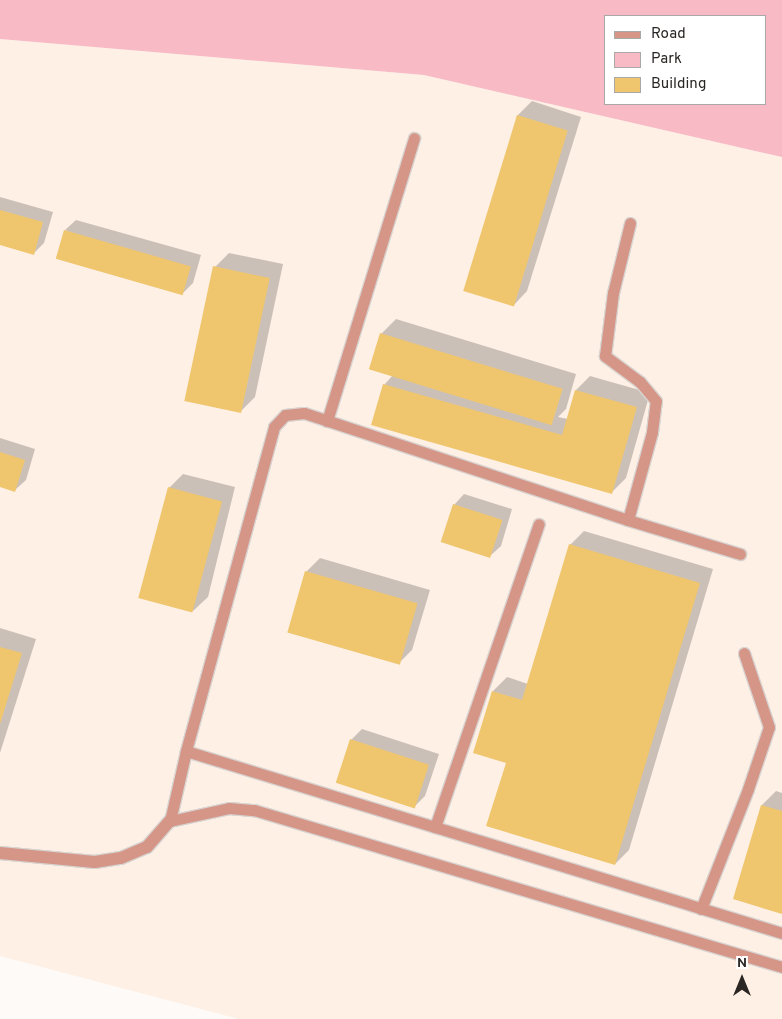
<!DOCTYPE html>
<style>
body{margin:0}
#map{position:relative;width:782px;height:1019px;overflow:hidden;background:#fefaf7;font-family:Overpass,sans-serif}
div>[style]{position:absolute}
.built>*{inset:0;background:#fef0e5}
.green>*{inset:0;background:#f8bac5}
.shadow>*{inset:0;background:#0003}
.building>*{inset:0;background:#efc66d;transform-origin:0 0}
.roads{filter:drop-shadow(1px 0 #d8d4d1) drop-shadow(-1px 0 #d8d4d1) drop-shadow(0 1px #d8d4d1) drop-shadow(0 -1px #d8d4d1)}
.service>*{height:11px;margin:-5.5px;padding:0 5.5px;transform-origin:5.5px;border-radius:5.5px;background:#d59688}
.minor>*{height:12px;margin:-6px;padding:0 6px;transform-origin:6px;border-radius:6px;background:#d59688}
span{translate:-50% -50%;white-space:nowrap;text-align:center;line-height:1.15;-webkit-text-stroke:4px #fff;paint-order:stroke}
.legend{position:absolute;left:604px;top:15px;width:162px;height:90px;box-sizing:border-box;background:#fff;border:1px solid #a9a8a7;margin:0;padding:6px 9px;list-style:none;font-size:15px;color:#292624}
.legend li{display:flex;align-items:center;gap:10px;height:25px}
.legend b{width:25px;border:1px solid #a9a8a7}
.north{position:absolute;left:717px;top:954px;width:50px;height:50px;-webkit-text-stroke:4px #fff;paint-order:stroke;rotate:0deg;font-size:14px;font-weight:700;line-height:20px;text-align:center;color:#292624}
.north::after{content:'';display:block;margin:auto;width:18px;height:22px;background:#292624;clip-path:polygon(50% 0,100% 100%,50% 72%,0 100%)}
</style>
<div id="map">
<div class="built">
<div style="clip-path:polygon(0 39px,424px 75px,782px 157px,782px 1019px,239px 1019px,0 956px)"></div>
</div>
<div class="green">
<div style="clip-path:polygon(evenodd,0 0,782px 0,782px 157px,424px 75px,0 39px,0 0,606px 16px,766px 16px,766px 104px,606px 104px,606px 16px)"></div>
</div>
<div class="shadow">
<div style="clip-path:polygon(532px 101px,581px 117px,527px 291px,513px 306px,518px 115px)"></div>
<div style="clip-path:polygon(0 197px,53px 212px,44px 243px,34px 253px,0 244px)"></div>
<div style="clip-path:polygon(76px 220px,201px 255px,193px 283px,182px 294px,65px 230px)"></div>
<div style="clip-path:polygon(229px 253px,283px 264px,255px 397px,241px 411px,215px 267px)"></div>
<div style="clip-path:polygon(396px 319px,576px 374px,566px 409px,558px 417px,568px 419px,576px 390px,590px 376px,650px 393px,626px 478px,612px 492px,384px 385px,393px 375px,381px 334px)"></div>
<div style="clip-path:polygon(0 438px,35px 449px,26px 480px,15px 490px,0 486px)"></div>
<div style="clip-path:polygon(183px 474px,235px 487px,208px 597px,193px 611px,169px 488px)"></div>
<div style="clip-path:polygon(464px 494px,512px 509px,501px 546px,490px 556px,454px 505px)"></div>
<div style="clip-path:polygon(584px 531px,713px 569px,629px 850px,615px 864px,507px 762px,493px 691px,507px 677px,528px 684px,570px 545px)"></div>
<div style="clip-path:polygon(320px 558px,430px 590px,412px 650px,398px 664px,306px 572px)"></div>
<div style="clip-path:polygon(0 628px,36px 639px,0 753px)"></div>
<div style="clip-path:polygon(362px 729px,439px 754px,425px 796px,414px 807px,351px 740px)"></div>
<div style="clip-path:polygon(776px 791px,782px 793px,782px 913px,762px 805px)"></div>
</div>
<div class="building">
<div style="left:517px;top:115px;width:53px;height:184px;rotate:17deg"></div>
<div style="clip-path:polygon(0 210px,43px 222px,34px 255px,0 245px)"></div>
<div style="left:64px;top:230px;width:132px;height:30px;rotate:16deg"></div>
<div style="left:213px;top:266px;width:58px;height:138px;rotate:12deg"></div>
<div style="left:380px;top:333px;width:191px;height:38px;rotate:17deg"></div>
<div style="clip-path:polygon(383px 384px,562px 435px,575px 390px,637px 407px,612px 494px,371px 425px)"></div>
<div style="clip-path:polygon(0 452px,25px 460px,15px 492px,0 487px)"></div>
<div style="left:168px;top:487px;width:56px;height:115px;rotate:15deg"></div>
<div style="left:453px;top:504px;width:52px;height:40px;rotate:18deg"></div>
<div style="clip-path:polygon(569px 544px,700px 583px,615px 865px,486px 826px,506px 763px,473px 753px,492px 691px,522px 700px)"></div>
<div style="left:305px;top:571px;width:117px;height:64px;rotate:16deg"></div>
<div style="clip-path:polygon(0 647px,22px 653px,0 724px)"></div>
<div style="left:350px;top:739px;width:83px;height:46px;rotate:18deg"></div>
<div style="clip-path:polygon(761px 805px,782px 811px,782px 914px,733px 899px)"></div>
</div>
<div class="roads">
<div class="service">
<div style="left:327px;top:421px;width:296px;rotate:-72.9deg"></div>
<div style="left:628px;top:520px;width:91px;rotate:-74.7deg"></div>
<div style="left:652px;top:432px;width:31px;rotate:-83deg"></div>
<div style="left:656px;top:401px;width:25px;rotate:-130deg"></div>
<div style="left:640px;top:382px;width:44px;rotate:-143.4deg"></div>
<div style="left:605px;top:356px;width:64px;rotate:-82.8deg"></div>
<div style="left:613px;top:293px;width:72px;rotate:-76.3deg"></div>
<div style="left:740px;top:554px;width:117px;rotate:-163.1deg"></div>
<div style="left:628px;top:520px;width:341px;rotate:-161.7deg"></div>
<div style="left:304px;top:413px;width:19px;rotate:174deg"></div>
<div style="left:285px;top:415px;width:16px;rotate:133deg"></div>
<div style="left:274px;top:427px;width:336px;rotate:105.2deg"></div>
<div style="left:186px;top:751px;width:72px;rotate:102.9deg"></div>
<div style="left:170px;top:821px;width:60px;rotate:-12.4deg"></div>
<div style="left:229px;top:808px;width:25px;rotate:5deg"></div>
<div style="left:254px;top:810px;width:551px;rotate:16.56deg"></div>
<div style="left:186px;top:751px;width:623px;rotate:16.98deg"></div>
<div style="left:435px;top:827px;width:320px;rotate:-71.1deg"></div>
<div style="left:701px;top:909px;width:129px;rotate:-68.6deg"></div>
<div style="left:748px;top:789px;width:65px;rotate:-71.3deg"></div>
<div style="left:769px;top:727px;width:78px;rotate:-108.7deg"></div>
</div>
<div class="minor">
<div style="left:0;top:853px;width:95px;rotate:5.4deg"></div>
<div style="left:95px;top:862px;width:26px;rotate:-9deg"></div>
<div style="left:121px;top:858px;width:28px;rotate:-23deg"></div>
<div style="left:147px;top:847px;width:35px;rotate:-49deg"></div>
</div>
</div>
<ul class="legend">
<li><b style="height:6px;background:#d59688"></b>Road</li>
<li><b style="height:14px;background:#f8bac5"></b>Park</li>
<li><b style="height:14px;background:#efc66d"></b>Building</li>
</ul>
<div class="north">N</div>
</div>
